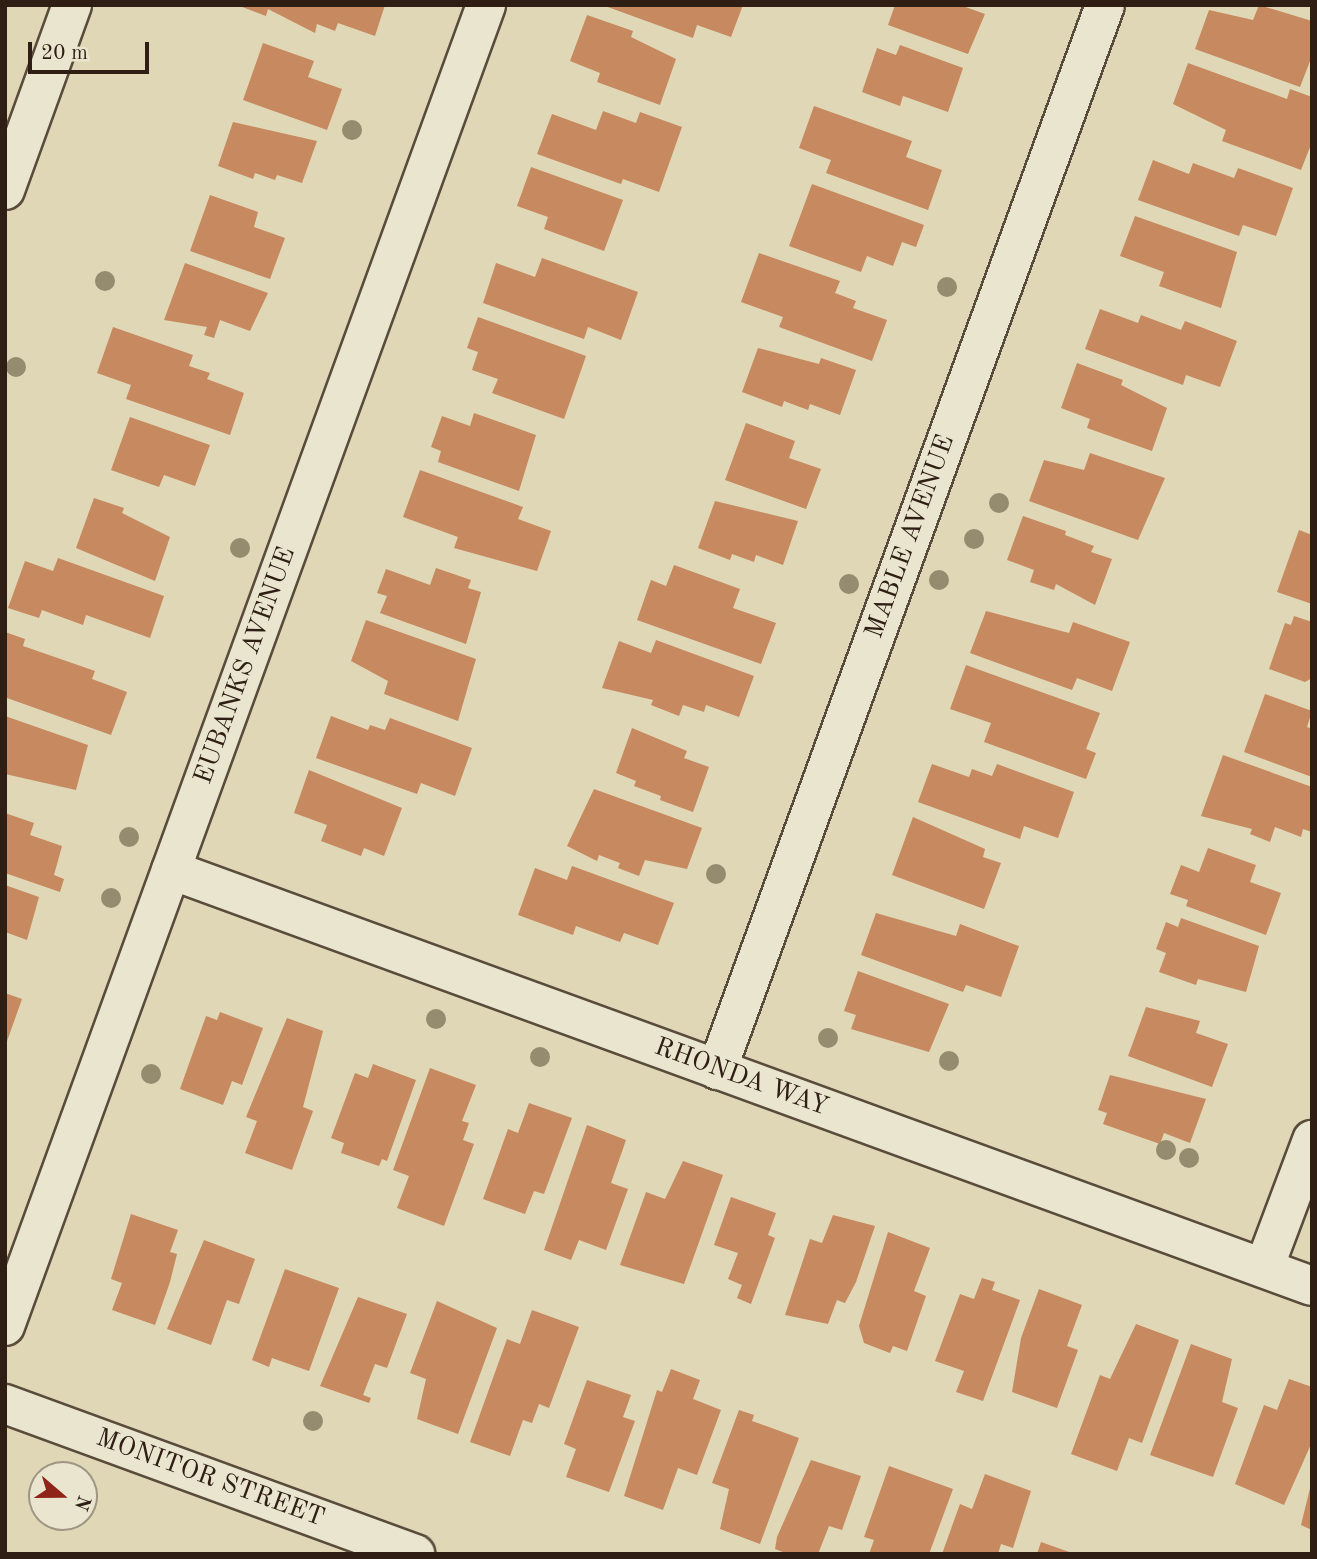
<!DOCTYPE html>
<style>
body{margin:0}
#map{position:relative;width:1317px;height:1559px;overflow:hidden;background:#dfd7b5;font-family:"Old Standard TT",serif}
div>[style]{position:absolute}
.building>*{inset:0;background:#c7895f}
.roads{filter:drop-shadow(2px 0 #5a4c3c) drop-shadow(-2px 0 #5a4c3c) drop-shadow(0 2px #5a4c3c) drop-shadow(0 -2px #5a4c3c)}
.street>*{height:38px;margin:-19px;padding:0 19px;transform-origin:19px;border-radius:19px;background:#eae5cf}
.secondary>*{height:38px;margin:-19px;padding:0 19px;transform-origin:19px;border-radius:19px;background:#eae5cf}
.trees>*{width:20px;height:20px;margin:-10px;border-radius:50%;background:#958b6f}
span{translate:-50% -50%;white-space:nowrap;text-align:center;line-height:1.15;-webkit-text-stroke:5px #eae5cf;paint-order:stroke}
.street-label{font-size:26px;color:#2e1e13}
.frame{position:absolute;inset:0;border:7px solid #2e1e13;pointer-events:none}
.north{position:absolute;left:28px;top:1461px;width:70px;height:70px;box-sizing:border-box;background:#eae5cf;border:2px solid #9f9584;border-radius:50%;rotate:110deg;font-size:19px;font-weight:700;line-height:28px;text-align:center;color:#2e1e13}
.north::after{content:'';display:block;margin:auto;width:24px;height:32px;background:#8f2418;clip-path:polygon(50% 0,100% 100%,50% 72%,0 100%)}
.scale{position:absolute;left:28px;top:42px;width:121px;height:32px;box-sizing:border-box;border:4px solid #2e1e13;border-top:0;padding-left:9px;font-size:21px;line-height:24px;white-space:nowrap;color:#2e1e13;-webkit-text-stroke:5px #eae5cf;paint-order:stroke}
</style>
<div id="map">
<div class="building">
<div style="clip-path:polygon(237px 5px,385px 5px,375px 36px,338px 23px,335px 31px,317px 24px,315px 33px,268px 9px,266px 16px)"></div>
<div style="clip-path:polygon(743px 5px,731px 37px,697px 25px,693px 38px,605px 6px)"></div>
<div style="clip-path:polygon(895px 5px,960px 5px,985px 14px,968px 54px,888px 25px)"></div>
<div style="clip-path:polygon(1259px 5px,1312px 21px,1312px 56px,1300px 87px,1195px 49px,1209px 10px,1253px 20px)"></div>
<div style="clip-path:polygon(587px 15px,633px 31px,631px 37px,676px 59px,660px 105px,597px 82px,600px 73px,570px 61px)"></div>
<div style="clip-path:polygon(263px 43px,314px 61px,308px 77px,342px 89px,327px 130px,243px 100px)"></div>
<div style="clip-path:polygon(900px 45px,963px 68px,948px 112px,903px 96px,900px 106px,862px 92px,877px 48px,896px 55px)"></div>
<div style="clip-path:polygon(1188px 63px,1287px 99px,1290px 89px,1312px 97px,1312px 142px,1301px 170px,1222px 141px,1226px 130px,1173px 104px)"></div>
<div style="clip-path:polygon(814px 106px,912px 141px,906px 157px,942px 170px,928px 210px,826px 173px,831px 160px,799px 148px)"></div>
<div style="clip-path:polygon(603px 111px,636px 123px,640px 112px,682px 127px,659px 192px,623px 179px,621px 184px,537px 154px,552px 114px,596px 130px)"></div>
<div style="clip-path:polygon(233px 122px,317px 141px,302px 183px,277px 175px,275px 180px,255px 173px,253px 179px,218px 166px)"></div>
<div style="clip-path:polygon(1153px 160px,1189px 174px,1193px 163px,1234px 178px,1238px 168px,1293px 188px,1276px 236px,1243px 225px,1239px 236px,1138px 200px)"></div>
<div style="clip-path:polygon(531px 167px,623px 200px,604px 251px,544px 229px,548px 217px,517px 206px)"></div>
<div style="clip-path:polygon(812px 184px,924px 225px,916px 247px,902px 242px,893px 266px,867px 256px,861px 272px,789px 246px)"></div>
<div style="clip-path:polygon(210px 195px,258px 212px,254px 227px,285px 238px,270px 279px,190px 251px)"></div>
<div style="clip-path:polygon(1135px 216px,1237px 252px,1221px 308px,1159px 286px,1164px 272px,1120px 256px)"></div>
<div style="clip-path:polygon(759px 253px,840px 281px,835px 293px,856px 301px,853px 308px,887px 320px,872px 361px,779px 327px,783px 317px,741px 302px)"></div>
<div style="clip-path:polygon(542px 258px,638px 292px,621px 340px,588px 327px,584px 339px,483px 303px,496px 263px,535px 277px)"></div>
<div style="clip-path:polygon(185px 263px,268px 293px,250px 331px,220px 320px,214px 338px,204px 335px,207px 327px,164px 320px)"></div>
<div style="clip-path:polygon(1100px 309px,1138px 323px,1141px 315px,1181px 330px,1185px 321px,1237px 341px,1220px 387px,1186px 375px,1183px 385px,1085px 349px)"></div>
<div style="clip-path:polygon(478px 317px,586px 356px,564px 419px,492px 393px,498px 379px,472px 370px,478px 352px,467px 348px)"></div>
<div style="clip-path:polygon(113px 327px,193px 355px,189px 366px,210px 373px,207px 379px,244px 393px,230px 435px,126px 399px,131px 385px,97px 373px)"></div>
<div style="clip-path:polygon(758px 348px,819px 364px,821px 358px,856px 370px,840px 415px,810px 404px,808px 410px,784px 401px,782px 407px,742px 392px)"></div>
<div style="clip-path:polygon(1077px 363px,1123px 380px,1121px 385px,1167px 408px,1152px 451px,1087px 428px,1090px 419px,1061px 408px)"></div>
<div style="clip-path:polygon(474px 413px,536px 435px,519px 491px,438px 462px,441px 451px,431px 447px,442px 416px,470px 426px)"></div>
<div style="clip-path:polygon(130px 417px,210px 445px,195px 486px,164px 475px,159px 487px,111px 470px)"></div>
<div style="clip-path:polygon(746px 423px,795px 441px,789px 458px,821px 469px,806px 509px,725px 480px)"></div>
<div style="clip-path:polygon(1090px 453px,1165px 478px,1138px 540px,1029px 501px,1044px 460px,1084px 470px)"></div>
<div style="clip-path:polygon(420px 470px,523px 507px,518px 519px,551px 531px,537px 571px,454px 548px,458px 537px,403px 517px)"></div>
<div style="clip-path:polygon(94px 498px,124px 508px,122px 513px,170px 537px,155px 581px,76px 548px)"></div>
<div style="clip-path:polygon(715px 501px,798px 521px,783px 565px,756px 555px,754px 562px,732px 554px,730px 560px,698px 548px)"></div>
<div style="clip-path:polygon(1023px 516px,1066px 531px,1065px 535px,1094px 546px,1091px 552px,1112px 559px,1095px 605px,1056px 584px,1054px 590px,1030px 582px,1034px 570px,1007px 560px)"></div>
<div style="clip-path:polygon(1299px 530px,1312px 535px,1312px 604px,1277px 592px)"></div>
<div style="clip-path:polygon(58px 558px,164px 596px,150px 638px,86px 615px,83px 625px,42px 610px,39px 618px,8px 608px,25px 561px,53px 571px)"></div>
<div style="clip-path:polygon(674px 565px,740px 589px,733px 608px,776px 623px,761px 664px,637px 620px,651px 580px,666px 586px)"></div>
<div style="clip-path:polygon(436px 568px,471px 580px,468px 588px,481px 592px,466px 644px,380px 613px,387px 596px,377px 593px,386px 569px,430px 585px)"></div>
<div style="clip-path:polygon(986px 611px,1069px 633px,1073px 622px,1130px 642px,1112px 691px,1077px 678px,1072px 690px,970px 653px)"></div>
<div style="clip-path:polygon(1294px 616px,1312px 622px,1312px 678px,1305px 682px,1269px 669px,1285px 623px,1291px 625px)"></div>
<div style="clip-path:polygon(366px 620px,476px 659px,458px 721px,384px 694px,388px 681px,351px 661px)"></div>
<div style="clip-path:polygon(5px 632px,25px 639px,23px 646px,95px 671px,92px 679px,127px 692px,111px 735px,7px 698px)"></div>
<div style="clip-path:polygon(656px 640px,754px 676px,739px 717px,706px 705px,704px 712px,683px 705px,679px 716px,651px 705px,653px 700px,602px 688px,619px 641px,651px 653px)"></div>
<div style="clip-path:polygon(966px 665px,1100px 713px,1086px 749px,1096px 753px,1086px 779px,984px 742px,991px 723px,950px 709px)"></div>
<div style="clip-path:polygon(1265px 694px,1312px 711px,1307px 727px,1312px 729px,1312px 777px,1244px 752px)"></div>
<div style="clip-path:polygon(5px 716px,88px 745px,76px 790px,5px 774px)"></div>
<div style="clip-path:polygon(331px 716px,368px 730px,370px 725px,385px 730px,390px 718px,472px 748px,455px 796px,421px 783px,417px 794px,316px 758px)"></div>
<div style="clip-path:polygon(632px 728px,687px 751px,684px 758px,709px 767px,693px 812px,660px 800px,661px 796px,634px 786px,636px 781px,616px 773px)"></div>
<div style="clip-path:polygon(1223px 755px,1312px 787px,1312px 832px,1303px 829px,1301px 837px,1275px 827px,1270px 842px,1250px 834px,1252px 829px,1201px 816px)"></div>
<div style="clip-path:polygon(932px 764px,969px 777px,972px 769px,992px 776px,997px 764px,1074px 792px,1058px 838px,1024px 826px,1020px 839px,918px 802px)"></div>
<div style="clip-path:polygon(309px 770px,402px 808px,384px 856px,364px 848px,361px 856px,321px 841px,327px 825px,294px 813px)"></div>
<div style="clip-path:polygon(594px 789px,702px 828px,687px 869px,645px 860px,639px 876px,618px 868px,620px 863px,599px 855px,597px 861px,567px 846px)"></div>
<div style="clip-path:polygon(5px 813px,34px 823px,30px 835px,62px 846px,54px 875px,64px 879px,60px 892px,5px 873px)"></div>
<div style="clip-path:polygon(913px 817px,985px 849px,983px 857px,1001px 863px,984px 909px,892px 875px)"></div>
<div style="clip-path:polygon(1208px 848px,1256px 865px,1250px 882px,1281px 893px,1266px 935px,1186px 906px,1188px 900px,1170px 894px,1181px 865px,1199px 872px)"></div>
<div style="clip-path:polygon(572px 866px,674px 903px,658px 945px,624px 933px,620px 942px,576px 926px,573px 935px,518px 915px,535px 868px,567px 880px)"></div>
<div style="clip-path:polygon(5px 885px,39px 897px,27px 940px,5px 932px)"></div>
<div style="clip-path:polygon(876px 913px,956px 936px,960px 924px,1019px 946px,1001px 997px,966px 985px,963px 992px,861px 955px)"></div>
<div style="clip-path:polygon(1181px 918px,1259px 946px,1246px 992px,1198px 979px,1196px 985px,1159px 972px,1166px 953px,1156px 949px,1166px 922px,1178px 927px)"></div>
<div style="clip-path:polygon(858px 971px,949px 1004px,929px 1052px,851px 1029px,856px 1015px,844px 1011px)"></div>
<div style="clip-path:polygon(5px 993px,22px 999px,6px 1044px,5px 1044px)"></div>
<div style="clip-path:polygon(1146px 1007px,1200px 1021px,1196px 1033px,1228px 1044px,1212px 1087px,1128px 1056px)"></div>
<div style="clip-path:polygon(220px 1012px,263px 1028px,242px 1085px,232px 1081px,223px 1105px,180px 1089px,206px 1016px,217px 1020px)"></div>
<div style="clip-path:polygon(287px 1018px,323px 1031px,303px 1107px,313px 1111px,292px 1170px,245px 1153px,257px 1121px,246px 1117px)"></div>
<div style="clip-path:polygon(373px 1064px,416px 1080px,387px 1161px,382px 1159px,379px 1166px,341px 1153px,344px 1143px,331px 1138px,355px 1073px,368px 1078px)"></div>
<div style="clip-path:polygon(430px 1068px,476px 1085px,462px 1121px,469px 1123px,463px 1140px,474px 1144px,444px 1226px,397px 1208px,409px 1176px,393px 1170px)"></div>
<div style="clip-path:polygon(1110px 1075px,1206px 1099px,1190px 1143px,1164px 1133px,1160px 1144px,1103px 1124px,1107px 1113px,1098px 1110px)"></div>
<div style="clip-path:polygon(529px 1103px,572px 1118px,544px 1194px,534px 1191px,525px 1214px,483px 1199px,508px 1129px,518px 1133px)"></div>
<div style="clip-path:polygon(587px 1125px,626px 1140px,611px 1183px,628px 1189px,606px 1250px,579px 1240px,571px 1260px,544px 1250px)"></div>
<div style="clip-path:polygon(683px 1161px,723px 1175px,684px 1284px,620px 1265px,646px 1192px,665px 1199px)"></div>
<div style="clip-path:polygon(731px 1197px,776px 1213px,768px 1235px,775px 1238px,751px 1304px,737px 1298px,742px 1285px,728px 1279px,738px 1253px,714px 1245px)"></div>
<div style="clip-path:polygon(131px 1214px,178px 1230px,170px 1252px,177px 1254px,170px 1282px,155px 1325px,112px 1310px,122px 1283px,111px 1279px)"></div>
<div style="clip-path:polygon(833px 1215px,875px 1226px,856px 1282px,845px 1303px,837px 1300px,828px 1324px,785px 1315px,810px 1239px,822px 1243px)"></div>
<div style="clip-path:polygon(888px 1232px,930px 1248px,914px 1291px,926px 1296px,907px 1351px,893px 1346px,890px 1353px,864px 1343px,859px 1326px)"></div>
<div style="clip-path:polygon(204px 1240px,255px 1259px,239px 1304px,227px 1300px,211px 1345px,167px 1329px)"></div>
<div style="clip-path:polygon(285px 1269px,339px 1288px,309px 1371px,272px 1358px,269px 1367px,252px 1360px)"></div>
<div style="clip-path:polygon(982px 1278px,995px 1282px,992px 1290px,1020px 1300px,983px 1401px,956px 1392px,964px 1371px,935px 1361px,960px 1294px,974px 1299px)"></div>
<div style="clip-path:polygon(1039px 1289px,1082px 1305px,1067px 1346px,1078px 1350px,1057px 1408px,1012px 1392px,1021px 1338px)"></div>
<div style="clip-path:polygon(358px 1297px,407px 1314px,387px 1368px,375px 1364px,363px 1395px,371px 1398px,369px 1403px,320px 1386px)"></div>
<div style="clip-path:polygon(437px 1301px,497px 1328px,458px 1434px,417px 1419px,426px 1379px,410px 1373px)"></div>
<div style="clip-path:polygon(532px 1310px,579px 1327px,549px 1408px,539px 1404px,532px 1423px,523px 1420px,510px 1456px,470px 1442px,507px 1339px,520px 1344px)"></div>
<div style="clip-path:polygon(1136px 1324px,1179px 1340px,1142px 1443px,1129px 1438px,1117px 1471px,1071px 1454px,1100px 1375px,1110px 1379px)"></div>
<div style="clip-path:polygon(1191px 1344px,1232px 1359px,1222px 1402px,1238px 1408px,1213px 1477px,1150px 1455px)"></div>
<div style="clip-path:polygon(671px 1369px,700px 1380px,693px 1399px,721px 1410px,697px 1475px,678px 1468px,663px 1510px,624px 1496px,657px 1390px,662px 1392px)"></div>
<div style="clip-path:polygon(1289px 1379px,1312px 1387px,1312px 1442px,1284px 1505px,1235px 1484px,1264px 1405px,1277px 1410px)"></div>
<div style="clip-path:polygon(587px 1380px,631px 1395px,623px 1417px,635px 1421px,609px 1492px,566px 1477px,576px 1449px,564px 1444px)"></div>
<div style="clip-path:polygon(739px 1410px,754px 1415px,752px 1421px,799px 1438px,760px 1544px,720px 1529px,729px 1489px,712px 1483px)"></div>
<div style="clip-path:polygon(811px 1460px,861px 1476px,842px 1530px,829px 1526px,818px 1554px,788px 1554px,775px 1549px,777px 1537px)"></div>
<div style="clip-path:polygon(889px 1466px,953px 1489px,929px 1554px,869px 1554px,874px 1540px,864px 1537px)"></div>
<div style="clip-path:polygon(985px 1474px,1031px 1491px,1013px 1548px,1001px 1544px,998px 1554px,942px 1554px,960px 1504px,972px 1509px)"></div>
<div style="clip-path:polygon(1312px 1480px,1312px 1530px,1301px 1525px)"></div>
<div style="clip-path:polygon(1041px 1542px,1072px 1553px,1072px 1554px,1037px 1554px)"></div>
</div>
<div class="roads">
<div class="street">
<div style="left:171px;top:870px;width:1214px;rotate:20.03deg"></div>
<div style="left:717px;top:1070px;width:1133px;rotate:-69.98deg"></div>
<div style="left:1264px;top:1268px;width:137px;rotate:-69.4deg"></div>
<div style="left:5px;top:1326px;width:1406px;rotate:-69.99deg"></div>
</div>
<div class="secondary">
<div style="left:5px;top:190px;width:197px;rotate:-70.1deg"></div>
<div style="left:5px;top:1404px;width:437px;rotate:20.1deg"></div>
</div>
</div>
<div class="trees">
<div style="left:352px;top:130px"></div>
<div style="left:105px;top:281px"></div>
<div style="left:947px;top:287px"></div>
<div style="left:16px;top:367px"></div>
<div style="left:999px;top:503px"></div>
<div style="left:974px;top:539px"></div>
<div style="left:240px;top:548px"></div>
<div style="left:939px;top:580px"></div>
<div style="left:849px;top:584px"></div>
<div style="left:129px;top:837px"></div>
<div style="left:716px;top:874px"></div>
<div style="left:111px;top:898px"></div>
<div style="left:436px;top:1019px"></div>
<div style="left:828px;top:1038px"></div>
<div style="left:540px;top:1057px"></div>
<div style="left:949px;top:1061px"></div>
<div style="left:151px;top:1074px"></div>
<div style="left:1166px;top:1150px"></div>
<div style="left:1189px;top:1158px"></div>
<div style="left:313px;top:1421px"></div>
</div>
<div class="street-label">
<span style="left:911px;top:537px;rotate:-70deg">MABLE AVENUE</span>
<span style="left:246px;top:666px;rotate:-70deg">EUBANKS AVENUE</span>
<span style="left:741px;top:1078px;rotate:20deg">RHONDA WAY</span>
<span style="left:210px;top:1479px;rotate:20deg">MONITOR STREET</span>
</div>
<div class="frame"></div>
<div class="north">N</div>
<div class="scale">20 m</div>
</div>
